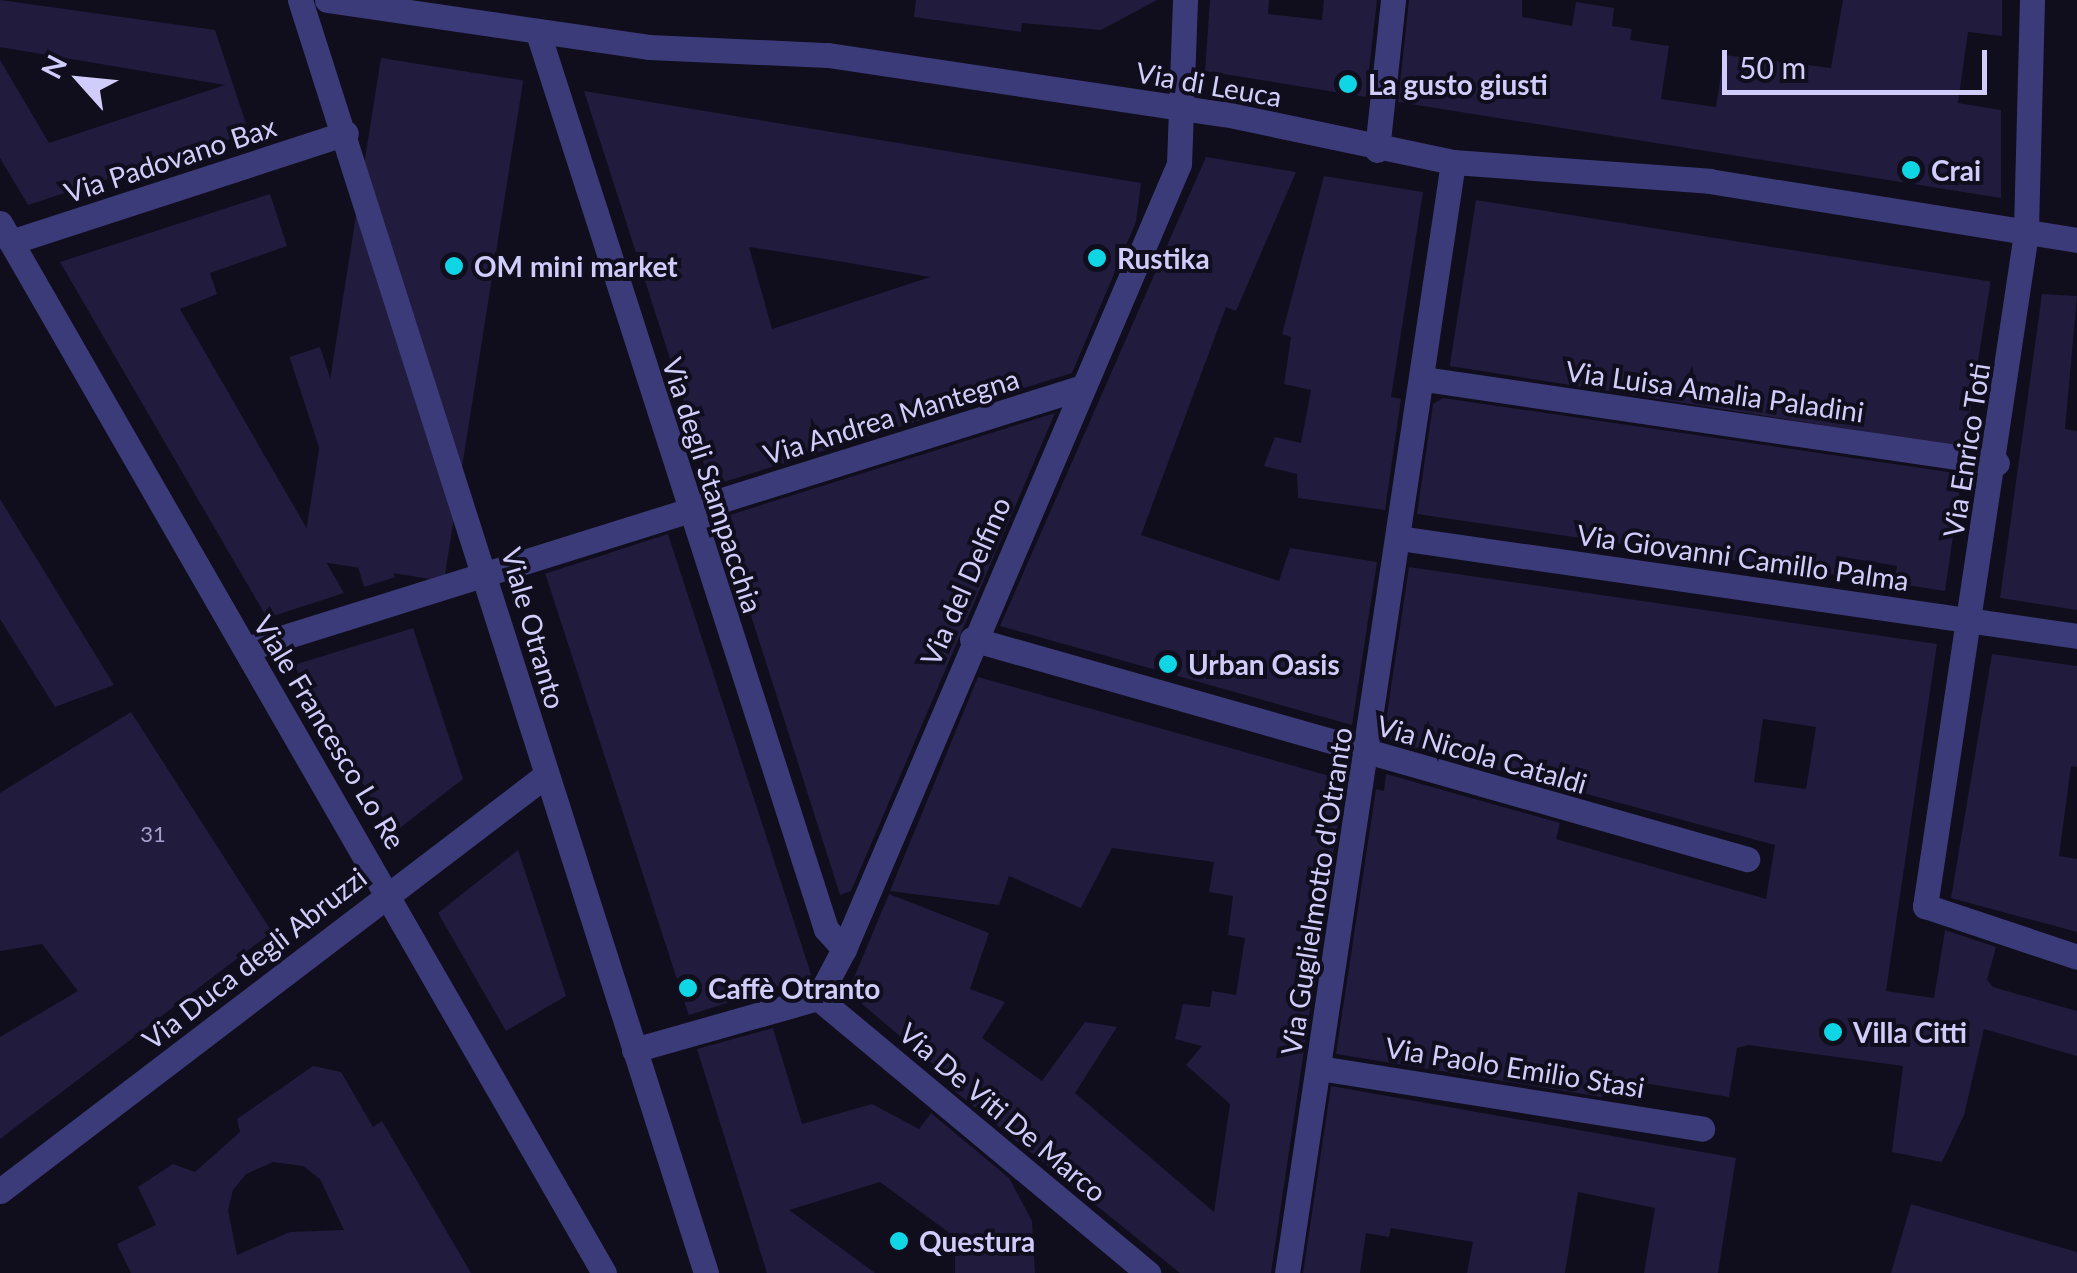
<!DOCTYPE html>
<meta charset="utf-8">
<style>
body{margin:0}
#map{position:relative;width:2077px;height:1273px;overflow:hidden;background:#100d1d;font-family:Lato,sans-serif}
div>[style]{position:absolute}
.building>*{inset:0;background:#211b3d;transform-origin:0 0}
.minor>*{height:25px;margin:-12.5px;padding:0 12.5px;transform-origin:12.5px;border-radius:12.5px;background:#3c3b79}
.tertiary>*{height:25px;margin:-12.5px;padding:0 12.5px;transform-origin:12.5px;border-radius:12.5px;background:#3c3b79}
.dots>*{width:28px;height:28px;translate:-50% -50%;box-sizing:border-box;border:5px solid #100d1d;border-radius:50%}
span{translate:-50% -50%;white-space:nowrap;text-align:center;line-height:1.15;-webkit-text-stroke:8px #100d1d;paint-order:stroke}
.number-label{font-size:22px;color:#a5a0cc}
.number-label span{-webkit-text-stroke-width:0}
.street-label{font-size:28px;color:#d1cdfb}
.poi-label{font-size:28px;color:#d1cdfb;font-weight:700}
.left{translate:0 -50%;text-align:left}
.north{position:absolute;left:30px;top:30px;width:100px;height:100px;-webkit-text-stroke:8px #100d1d;paint-order:stroke;rotate:297deg;font-size:28px;font-weight:700;line-height:40px;text-align:center;color:#d1cdfb}
.north::after{content:'';display:block;margin:auto;width:35px;height:45px;background:#d1cdfb;clip-path:polygon(50% 0,100% 100%,50% 72%,0 100%)}
.scale{position:absolute;left:1722px;top:50px;width:265px;height:45px;box-sizing:border-box;border:5px solid #d1cdfb;border-top:0;padding-left:12px;font-size:30px;line-height:35px;white-space:nowrap;color:#d1cdfb;-webkit-text-stroke:8px #100d1d;paint-order:stroke}
</style>
<div id="map">
<div class="building">
<div style="clip-path:polygon(0 0,215px 30px,249px 133px,28px 205px,0 158px,0 60px,49px 143px,225px 85px,0 47px)"></div>
<div style="clip-path:polygon(916px 0,1157px 0,1101px 30px,1022px 23px,1021px 32px,914px 17px)"></div>
<div style="clip-path:polygon(1210px 0,1269px 0,1268px 14px,1322px 20px,1324px 0,1377px 0,1366px 97px,1205px 71px)"></div>
<div style="clip-path:polygon(1409px 0,1522px 0,1522px 17px,1572px 26px,1576px 2px,1614px 8px,1612px 26px,1632px 29px,1630px 40px,1669px 46px,1661px 99px,1716px 107px,1724px 55px,1831px 68px,1843px 0,2002px 0,2002px 36px,1968px 32px,1958px 103px,2001px 110px,2001px 198px,1398px 102px)"></div>
<div style="left:381px;top:58px;width:144px;height:507px;rotate:9deg"></div>
<div style="clip-path:polygon(evenodd,584px 91px,1141px 183px,1136px 222px,1072px 373px,711px 486px,584px 91px,749px 247px,838px 261px,930px 277px,772px 329px,749px 247px)"></div>
<div style="clip-path:polygon(1206px 157px,1296px 172px,1236px 311px,1226px 307px,1141px 535px,1279px 581px,1290px 548px,1377px 562px,1352px 725px,1000px 626px)"></div>
<div style="clip-path:polygon(1324px 176px,1423px 192px,1391px 397px,1401px 399px,1385px 510px,1298px 498px,1297px 474px,1264px 466px,1275px 437px,1301px 443px,1311px 390px,1284px 384px,1291px 337px,1282px 334px)"></div>
<div style="clip-path:polygon(270px 194px,287px 246px,210px 273px,217px 294px,180px 309px,344px 593px,267px 618px,60px 262px)"></div>
<div style="left:1476px;top:200px;width:521px;height:168px;rotate:9deg"></div>
<div style="clip-path:polygon(2042px 294px,2077px 296px,2065px 429px,2077px 431px,2077px 610px,2000px 598px)"></div>
<div style="left:320px;top:347px;width:242px;height:32px;rotate:72deg"></div>
<div style="clip-path:polygon(1443px 398px,1962px 474px,1945px 591px,1894px 583px,1897px 566px,1837px 556px,1834px 575px,1417px 514px,1433px 404px)"></div>
<div style="clip-path:polygon(1055px 413px,851px 891px,840px 895px,720px 518px)"></div>
<div style="clip-path:polygon(0 499px,114px 685px,55px 707px,0 619px)"></div>
<div style="left:668px;top:534px;width:464px;height:129px;rotate:72deg"></div>
<div style="clip-path:polygon(evenodd,1409px 567px,1937px 644px,1886px 991px,1934px 998px,1945px 930px,1996px 947px,1987px 980px,1993px 987px,2077px 1011px,2077px 1056px,1984px 1029px,1964px 1115px,1942px 1162px,1892px 1152px,1903px 1066px,1748px 1045px,1737px 1048px,1729px 1097px,1606px 1077px,1602px 1097px,1336px 1054px,1376px 789px,1384px 791px,1386px 774px,1560px 823px,1556px 839px,1766px 899px,1775px 845px,1391px 741px,1384px 734px,1409px 567px,1763px 719px,1816px 727px,1806px 789px,1754px 782px,1763px 719px)"></div>
<div style="clip-path:polygon(413px 628px,463px 779px,392px 834px,294px 665px)"></div>
<div style="clip-path:polygon(1992px 654px,2077px 666px,2077px 767px,2071px 766px,2059px 856px,2077px 859px,2077px 932px,1951px 898px)"></div>
<div style="clip-path:polygon(978px 677px,1344px 780px,1271px 1273px,1180px 1273px,951px 1088px,955px 1083px,848px 992px,889px 894px,989px 933px,970px 989px,1005px 1002px,982px 1038px,1042px 1081px,1085px 1022px,1117px 1027px,1075px 1093px,1214px 1212px,1230px 1104px,1186px 1065px,1202px 1046px,1175px 1039px,1183px 1004px,1210px 1007px,1212px 991px,1236px 995px,1245px 938px,1228px 935px,1233px 896px,1209px 892px,1214px 862px,1112px 848px,1081px 908px,1009px 876px,999px 905px,890px 891px)"></div>
<div style="clip-path:polygon(131px 712px,272px 932px,0 1139px,0 1037px,78px 991px,42px 944px,0 951px,0 793px)"></div>
<div style="clip-path:polygon(518px 850px,566px 996px,506px 1031px,438px 913px)"></div>
<div style="clip-path:polygon(773px 1028px,802px 1124px,872px 1104px,919px 1129px,931px 1113px,1009px 1178px,1032px 1221px,1035px 1273px,955px 1273px,955px 1237px,880px 1182px,789px 1210px,875px 1273px,767px 1273px,697px 1049px)"></div>
<div style="clip-path:polygon(evenodd,313px 1066px,341px 1072px,373px 1127px,382px 1121px,471px 1273px,131px 1273px,117px 1244px,156px 1225px,138px 1187px,173px 1164px,195px 1172px,240px 1132px,237px 1119px,313px 1066px,273px 1162px,303px 1166px,320px 1179px,344px 1230px,290px 1232px,237px 1255px,228px 1210px,233px 1190px,246px 1174px,273px 1162px)"></div>
<div style="clip-path:polygon(1331px 1086px,1736px 1158px,1718px 1273px,1644px 1273px,1655px 1208px,1578px 1192px,1565px 1273px,1467px 1273px,1473px 1242px,1391px 1228px,1389px 1237px,1366px 1233px,1360px 1273px,1303px 1273px)"></div>
<div style="clip-path:polygon(1911px 1204px,2077px 1252px,2077px 1273px,1891px 1273px)"></div>
</div>
<div class="minor">
<div style="left:2032px;top:0;width:233px;rotate:91.5deg"></div>
<div style="left:2026px;top:233px;width:681px;rotate:98.53deg"></div>
<div style="left:1925px;top:906px;width:160px;rotate:18.5deg"></div>
<div style="left:538px;top:33px;width:941px;rotate:72.18deg"></div>
<div style="left:826px;top:929px;width:27px;rotate:48deg"></div>
<div style="left:1377px;top:150px;width:151px;rotate:-83.9deg"></div>
<div style="left:11px;top:242px;width:352px;rotate:-18deg"></div>
<div style="left:1424px;top:379px;width:579px;rotate:8.34deg"></div>
<div style="left:1399px;top:538px;width:685px;rotate:8.22deg"></div>
<div style="left:972px;top:639px;width:806px;rotate:15.85deg"></div>
<div style="left:246px;top:649px;width:877px;rotate:-17.38deg"></div>
<div style="left:818px;top:998px;width:430px;rotate:39.8deg"></div>
<div style="left:634px;top:1050px;width:191px;rotate:-15.8deg"></div>
<div style="left:818px;top:998px;width:55px;rotate:-62deg"></div>
<div style="left:844px;top:949px;width:853px;rotate:-66.89deg"></div>
<div style="left:1179px;top:164px;width:164px;rotate:-87.9deg"></div>
<div style="left:1319px;top:1068px;width:388px;rotate:9deg"></div>
<div style="left:0;top:1191px;width:686px;rotate:-37.3deg"></div>
<div style="left:1287px;top:1273px;width:1123px;rotate:-81.5deg"></div>
</div>
<div class="tertiary">
<div style="left:300px;top:0;width:1336px;rotate:72.31deg"></div>
<div style="left:327px;top:0;width:325px;rotate:8.3deg"></div>
<div style="left:649px;top:47px;width:179px;rotate:2.6deg"></div>
<div style="left:828px;top:55px;width:401px;rotate:8.5deg"></div>
<div style="left:1225px;top:114px;width:233px;rotate:11.9deg"></div>
<div style="left:1453px;top:162px;width:257px;rotate:4.2deg"></div>
<div style="left:1709px;top:181px;width:373px;rotate:9.1deg"></div>
<div style="left:0;top:223px;width:1211px;rotate:60.09deg"></div>
</div>
<div class="dots">
<div style="left:1348px;top:84px;background:#10d5e4"></div>
<div style="left:1911px;top:170px;background:#10d5e4"></div>
<div style="left:1097px;top:258px;background:#10d5e4"></div>
<div style="left:454px;top:266px;background:#10d5e4"></div>
<div style="left:1168px;top:664px;background:#10d5e4"></div>
<div style="left:688px;top:988px;background:#10d5e4"></div>
<div style="left:1833px;top:1032px;background:#10d5e4"></div>
<div style="left:899px;top:1241px;background:#10d5e4"></div>
</div>
<div class="number-label">
<span style="left:153px;top:834px">31</span>
</div>
<div class="street-label">
<span style="left:1209px;top:84px;rotate:10deg">Via di Leuca</span>
<span style="left:170px;top:159px;rotate:-18deg">Via Padovano Bax</span>
<span style="left:1715px;top:391px;rotate:8deg">Via Luisa Amalia Paladini</span>
<span style="left:891px;top:416px;rotate:-17deg">Via Andrea Mantegna</span>
<span style="left:1966px;top:450px;rotate:-81deg">Via Enrico Toti</span>
<span style="left:713px;top:485px;rotate:72deg">Via degli Stampacchia</span>
<span style="left:1743px;top:557px;rotate:8deg">Via Giovanni Camillo Palma</span>
<span style="left:965px;top:581px;rotate:-66deg">Via del Delfino</span>
<span style="left:534px;top:628px;rotate:74deg">Viale Otranto</span>
<span style="left:330px;top:732px;rotate:59deg">Viale Francesco Lo Re</span>
<span style="left:1482px;top:754px;rotate:16deg">Via Nicola Cataldi</span>
<span style="left:1316px;top:891px;rotate:-81deg">Via Guglielmotto d'Otranto</span>
<span style="left:254px;top:958px;rotate:-38deg">Via Duca degli Abruzzi</span>
<span style="left:1515px;top:1067px;rotate:9deg">Via Paolo Emilio Stasi</span>
<span style="left:1003px;top:1112px;rotate:40deg">Via De Viti De Marco</span>
</div>
<div class="poi-label">
<span class="left" style="left:1368px;top:84px">La gusto giusti</span>
<span class="left" style="left:1931px;top:170px">Crai</span>
<span class="left" style="left:1117px;top:258px">Rustika</span>
<span class="left" style="left:474px;top:266px">OM mini market</span>
<span class="left" style="left:1188px;top:664px">Urban Oasis</span>
<span class="left" style="left:708px;top:988px">Caffè Otranto</span>
<span class="left" style="left:1853px;top:1032px">Villa Citti</span>
<span class="left" style="left:919px;top:1241px">Questura</span>
</div>
<div class="north">N</div>
<div class="scale">50 m</div>
</div>
